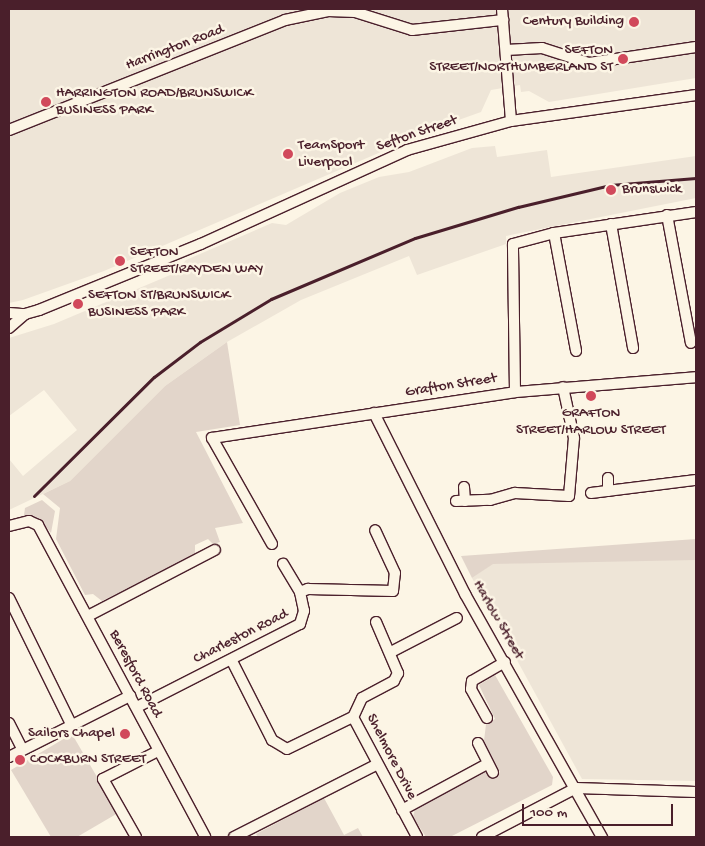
<!DOCTYPE html>
<style>
body{margin:0}
#map{position:relative;width:705px;height:846px;overflow:hidden;background:#fcf5e5;font-family:"Gochi Hand",sans-serif}
div>[style]{position:absolute}
.built>*{inset:0;background:#eee5d7}
.green>*{inset:0;background:#e2d5ca}
.roads{filter:drop-shadow(1px 0 #4a1f2b) drop-shadow(-1px 0 #4a1f2b) drop-shadow(0 1px #4a1f2b) drop-shadow(0 -1px #4a1f2b)}
.minor>*{height:10px;margin:-5px;padding:0 5px;transform-origin:5px;border-radius:5px;background:#fcf5e5}
.rail>*{height:3px;margin:-1.5px;padding:0 1.5px;transform-origin:1.5px;border-radius:1.5px;background:#4a1f2b}
.dots>*{width:14px;height:14px;translate:-50% -50%;box-sizing:border-box;border:2px solid #fcf5e5;border-radius:50%}
span{translate:-50% -50%;white-space:nowrap;text-align:center;line-height:1.15;-webkit-text-stroke:5px #fcf5e5;paint-order:stroke}
.poi-label{font-size:15px;color:#4a1f2b}
.right{translate:-100% -50%;text-align:right}
.left{translate:0 -50%;text-align:left}
.street-label{font-size:15px;color:#4a1f2b}
.frame{position:absolute;inset:0;border:10px solid #4a1f2b;pointer-events:none}
.scale{position:absolute;left:522px;top:804px;width:151px;height:22px;box-sizing:border-box;border:2px solid #4a1f2b;border-top:0;padding-left:6px;font-size:15px;line-height:18px;white-space:nowrap;color:#4a1f2b;-webkit-text-stroke:4px #fcf5e5;paint-order:stroke}
</style>
<div id="map">
<div class="built">
<div style="clip-path:polygon(9px 9px,696px 9px,696px 78px,549px 102px,529px 91px,521px 92px,520px 85px,491px 90px,481px 112px,439px 127px,104px 271px,23px 300px,9px 303px)"></div>
<div style="clip-path:polygon(495px 146px,497px 157px,547px 150px,551px 177px,696px 156px,696px 198px,506px 236px,506px 244px,417px 275px,409px 256px,301px 300px,227px 342px,165px 386px,70px 481px,9px 510px,9px 459px,23px 476px,77px 430px,44px 390px,9px 416px,9px 338px,54px 324px,175px 273px,186px 260px,272px 223px,286px 225px,340px 193px,379px 177px,409px 172px,472px 148px)"></div>
<div style="clip-path:polygon(626px 559px,696px 560px,696px 781px,582px 779px,472px 578px,492px 564px)"></div>
</div>
<div class="green">
<div style="clip-path:polygon(227px 342px,240px 425px,196px 432px,243px 523px,215px 528px,220px 542px,213px 544px,208px 539px,195px 545px,195px 555px,102px 601px,93px 594px,85px 595px,56px 539px,60px 508px,43px 494px,70px 481px,165px 386px)"></div>
<div style="clip-path:polygon(42px 500px,55px 511px,51px 533px,39px 518px,24px 515px,25px 508px)"></div>
<div style="clip-path:polygon(696px 539px,696px 560px,493px 564px,472px 578px,461px 556px)"></div>
<div style="clip-path:polygon(495px 675px,553px 777px,552px 785px,450px 837px,426px 837px,413px 817px,415px 809px,486px 772px,491px 778px,500px 772px,484px 741px,486px 724px,495px 719px,479px 685px)"></div>
<div style="clip-path:polygon(72px 734px,118px 813px,77px 837px,51px 837px,11px 770px)"></div>
<div style="clip-path:polygon(324px 798px,344px 835px,358px 828px,363px 837px,258px 837px,256px 834px)"></div>
</div>
<div class="roads">
<div class="minor">
<div style="left:502px;top:9px;width:112px;rotate:85.4deg"></div>
<div style="left:506px;top:50px;width:36px;rotate:-3deg"></div>
<div style="left:542px;top:48px;width:49px;rotate:17.7deg"></div>
<div style="left:589px;top:63px;width:108px;rotate:-8.5deg"></div>
<div style="left:9px;top:130px;width:297px;rotate:-21.7deg"></div>
<div style="left:285px;top:20px;width:44px;rotate:-11.8deg"></div>
<div style="left:328px;top:11px;width:27px;rotate:2deg"></div>
<div style="left:355px;top:12px;width:60px;rotate:17.5deg"></div>
<div style="left:412px;top:30px;width:92px;rotate:-6.3deg"></div>
<div style="left:667px;top:215px;width:130px;rotate:79.4deg"></div>
<div style="left:611px;top:224px;width:126px;rotate:79.9deg"></div>
<div style="left:554px;top:233px;width:120px;rotate:79.4deg"></div>
<div style="left:9px;top:313px;width:16px;rotate:4deg"></div>
<div style="left:25px;top:314px;width:15px;rotate:-16deg"></div>
<div style="left:39px;top:310px;width:175px;rotate:-22.2deg"></div>
<div style="left:201px;top:244px;width:226px;rotate:-24.5deg"></div>
<div style="left:407px;top:150px;width:108px;rotate:-15.6deg"></div>
<div style="left:511px;top:121px;width:187px;rotate:-8deg"></div>
<div style="left:9px;top:328px;width:21px;rotate:-41deg"></div>
<div style="left:515px;top:392px;width:148px;rotate:-90.8deg"></div>
<div style="left:513px;top:244px;width:42px;rotate:-15deg"></div>
<div style="left:554px;top:233px;width:144px;rotate:-8.4deg"></div>
<div style="left:374px;top:413px;width:203px;rotate:63.3deg"></div>
<div style="left:465px;top:594px;width:279px;rotate:60.6deg"></div>
<div style="left:608px;top:478px;width:13px;rotate:90deg"></div>
<div style="left:464px;top:487px;width:14px;rotate:86deg"></div>
<div style="left:591px;top:493px;width:106px;rotate:-7.1deg"></div>
<div style="left:456px;top:501px;width:34px;rotate:-2deg"></div>
<div style="left:490px;top:500px;width:26px;rotate:-16deg"></div>
<div style="left:515px;top:493px;width:54px;rotate:3.2deg"></div>
<div style="left:569px;top:496px;width:58px;rotate:-85.1deg"></div>
<div style="left:574px;top:438px;width:52px;rotate:-102.2deg"></div>
<div style="left:9px;top:526px;width:21px;rotate:-14deg"></div>
<div style="left:29px;top:521px;width:10px;rotate:24deg"></div>
<div style="left:38px;top:525px;width:354px;rotate:61.8deg"></div>
<div style="left:272px;top:544px;width:122px;rotate:-119.5deg"></div>
<div style="left:212px;top:438px;width:306px;rotate:-8.6deg"></div>
<div style="left:515px;top:392px;width:182px;rotate:-4.7deg"></div>
<div style="left:300px;top:592px;width:9px;rotate:-21deg"></div>
<div style="left:308px;top:589px;width:85px;rotate:1.3deg"></div>
<div style="left:393px;top:591px;width:18px;rotate:-84deg"></div>
<div style="left:395px;top:573px;width:47px;rotate:-114.9deg"></div>
<div style="left:9px;top:598px;width:143px;rotate:63.8deg"></div>
<div style="left:88px;top:616px;width:143px;rotate:-27.5deg"></div>
<div style="left:376px;top:622px;width:56px;rotate:66.7deg"></div>
<div style="left:398px;top:673px;width:9px;rotate:117deg"></div>
<div style="left:394px;top:681px;width:36px;rotate:152deg"></div>
<div style="left:362px;top:698px;width:21px;rotate:115deg"></div>
<div style="left:353px;top:717px;width:136px;rotate:61.9deg"></div>
<div style="left:391px;top:652px;width:74px;rotate:-27.3deg"></div>
<div style="left:232px;top:661px;width:89px;rotate:63.1deg"></div>
<div style="left:272px;top:740px;width:17px;rotate:31deg"></div>
<div style="left:287px;top:749px;width:73px;rotate:-25.9deg"></div>
<div style="left:137px;top:707px;width:183px;rotate:-27deg"></div>
<div style="left:300px;top:624px;width:14px;rotate:-73deg"></div>
<div style="left:304px;top:611px;width:19px;rotate:-102deg"></div>
<div style="left:300px;top:592px;width:33px;rotate:-121deg"></div>
<div style="left:487px;top:718px;width:33px;rotate:-119deg"></div>
<div style="left:471px;top:689px;width:8px;rotate:-83deg"></div>
<div style="left:472px;top:681px;width:38px;rotate:-30deg"></div>
<div style="left:9px;top:723px;width:30px;rotate:63deg"></div>
<div style="left:478px;top:743px;width:33px;rotate:63deg"></div>
<div style="left:9px;top:757px;width:136px;rotate:-26.8deg"></div>
<div style="left:402px;top:810px;width:97px;rotate:-28.4deg"></div>
<div style="left:136px;top:837px;width:67px;rotate:-119.6deg"></div>
<div style="left:103px;top:779px;width:62px;rotate:-27deg"></div>
<div style="left:234px;top:837px;width:159px;rotate:-26.9deg"></div>
<div style="left:482px;top:837px;width:106px;rotate:-27.5deg"></div>
<div style="left:576px;top:788px;width:120px;rotate:1.9deg"></div>
</div>
</div>
<div class="rail">
<div style="left:34px;top:496px;width:169px;rotate:-44.8deg"></div>
<div style="left:154px;top:377px;width:58px;rotate:-37.3deg"></div>
<div style="left:200px;top:342px;width:83px;rotate:-31.2deg"></div>
<div style="left:271px;top:299px;width:156px;rotate:-23deg"></div>
<div style="left:415px;top:238px;width:108px;rotate:-16.8deg"></div>
<div style="left:518px;top:207px;width:95px;rotate:-13.4deg"></div>
<div style="left:610px;top:185px;width:86px;rotate:-4.7deg"></div>
</div>
<div class="dots">
<div style="left:634px;top:22px;background:#d1495b"></div>
<div style="left:623px;top:59px;background:#d1495b"></div>
<div style="left:46px;top:102px;background:#d1495b"></div>
<div style="left:288px;top:154px;background:#d1495b"></div>
<div style="left:611px;top:190px;background:#d1495b"></div>
<div style="left:120px;top:261px;background:#d1495b"></div>
<div style="left:78px;top:304px;background:#d1495b"></div>
<div style="left:591px;top:396px;background:#d1495b"></div>
<div style="left:125px;top:734px;background:#d1495b"></div>
<div style="left:20px;top:760px;background:#d1495b"></div>
</div>
<div class="poi-label">
<span class="right" style="left:624px;top:22px">Century Building</span>
<span class="right" style="left:613px;top:59px">SEFTON<br>STREET/NORTHUMBERLAND ST</span>
<span class="left" style="left:56px;top:102px">HARRINGTON ROAD/BRUNSWICK<br>BUSINESS PARK</span>
<span class="left" style="left:298px;top:154px">TeamSport<br>Liverpool</span>
<span class="left" style="left:622px;top:190px">Brunswick</span>
<span class="left" style="left:130px;top:261px">SEFTON<br>STREET/RAYDEN WAY</span>
<span class="left" style="left:88px;top:304px">SEFTON ST/BRUNSWICK<br>BUSINESS PARK</span>
<span style="left:591px;top:422px">GRAFTON<br>STREET/HARLOW STREET</span>
<span class="right" style="left:115px;top:734px">Sailors Chapel</span>
<span class="left" style="left:30px;top:760px">COCKBURN STREET</span>
</div>
<div class="street-label">
<span style="left:175px;top:48px;rotate:-21deg">Harrington Road</span>
<span style="left:417px;top:134px;rotate:-19deg">Sefton Street</span>
<span style="left:451px;top:386px;rotate:-9deg">Grafton Street</span>
<span style="left:498px;top:620px;rotate:60deg">Harlow Street</span>
<span style="left:241px;top:637px;rotate:-27deg">Charleston Road</span>
<span style="left:135px;top:674px;rotate:62deg">Beresford Road</span>
<span style="left:391px;top:757px;rotate:63deg">Shelmore Drive</span>
</div>
<div class="frame"></div>
<div class="scale">100 m</div>
</div>
